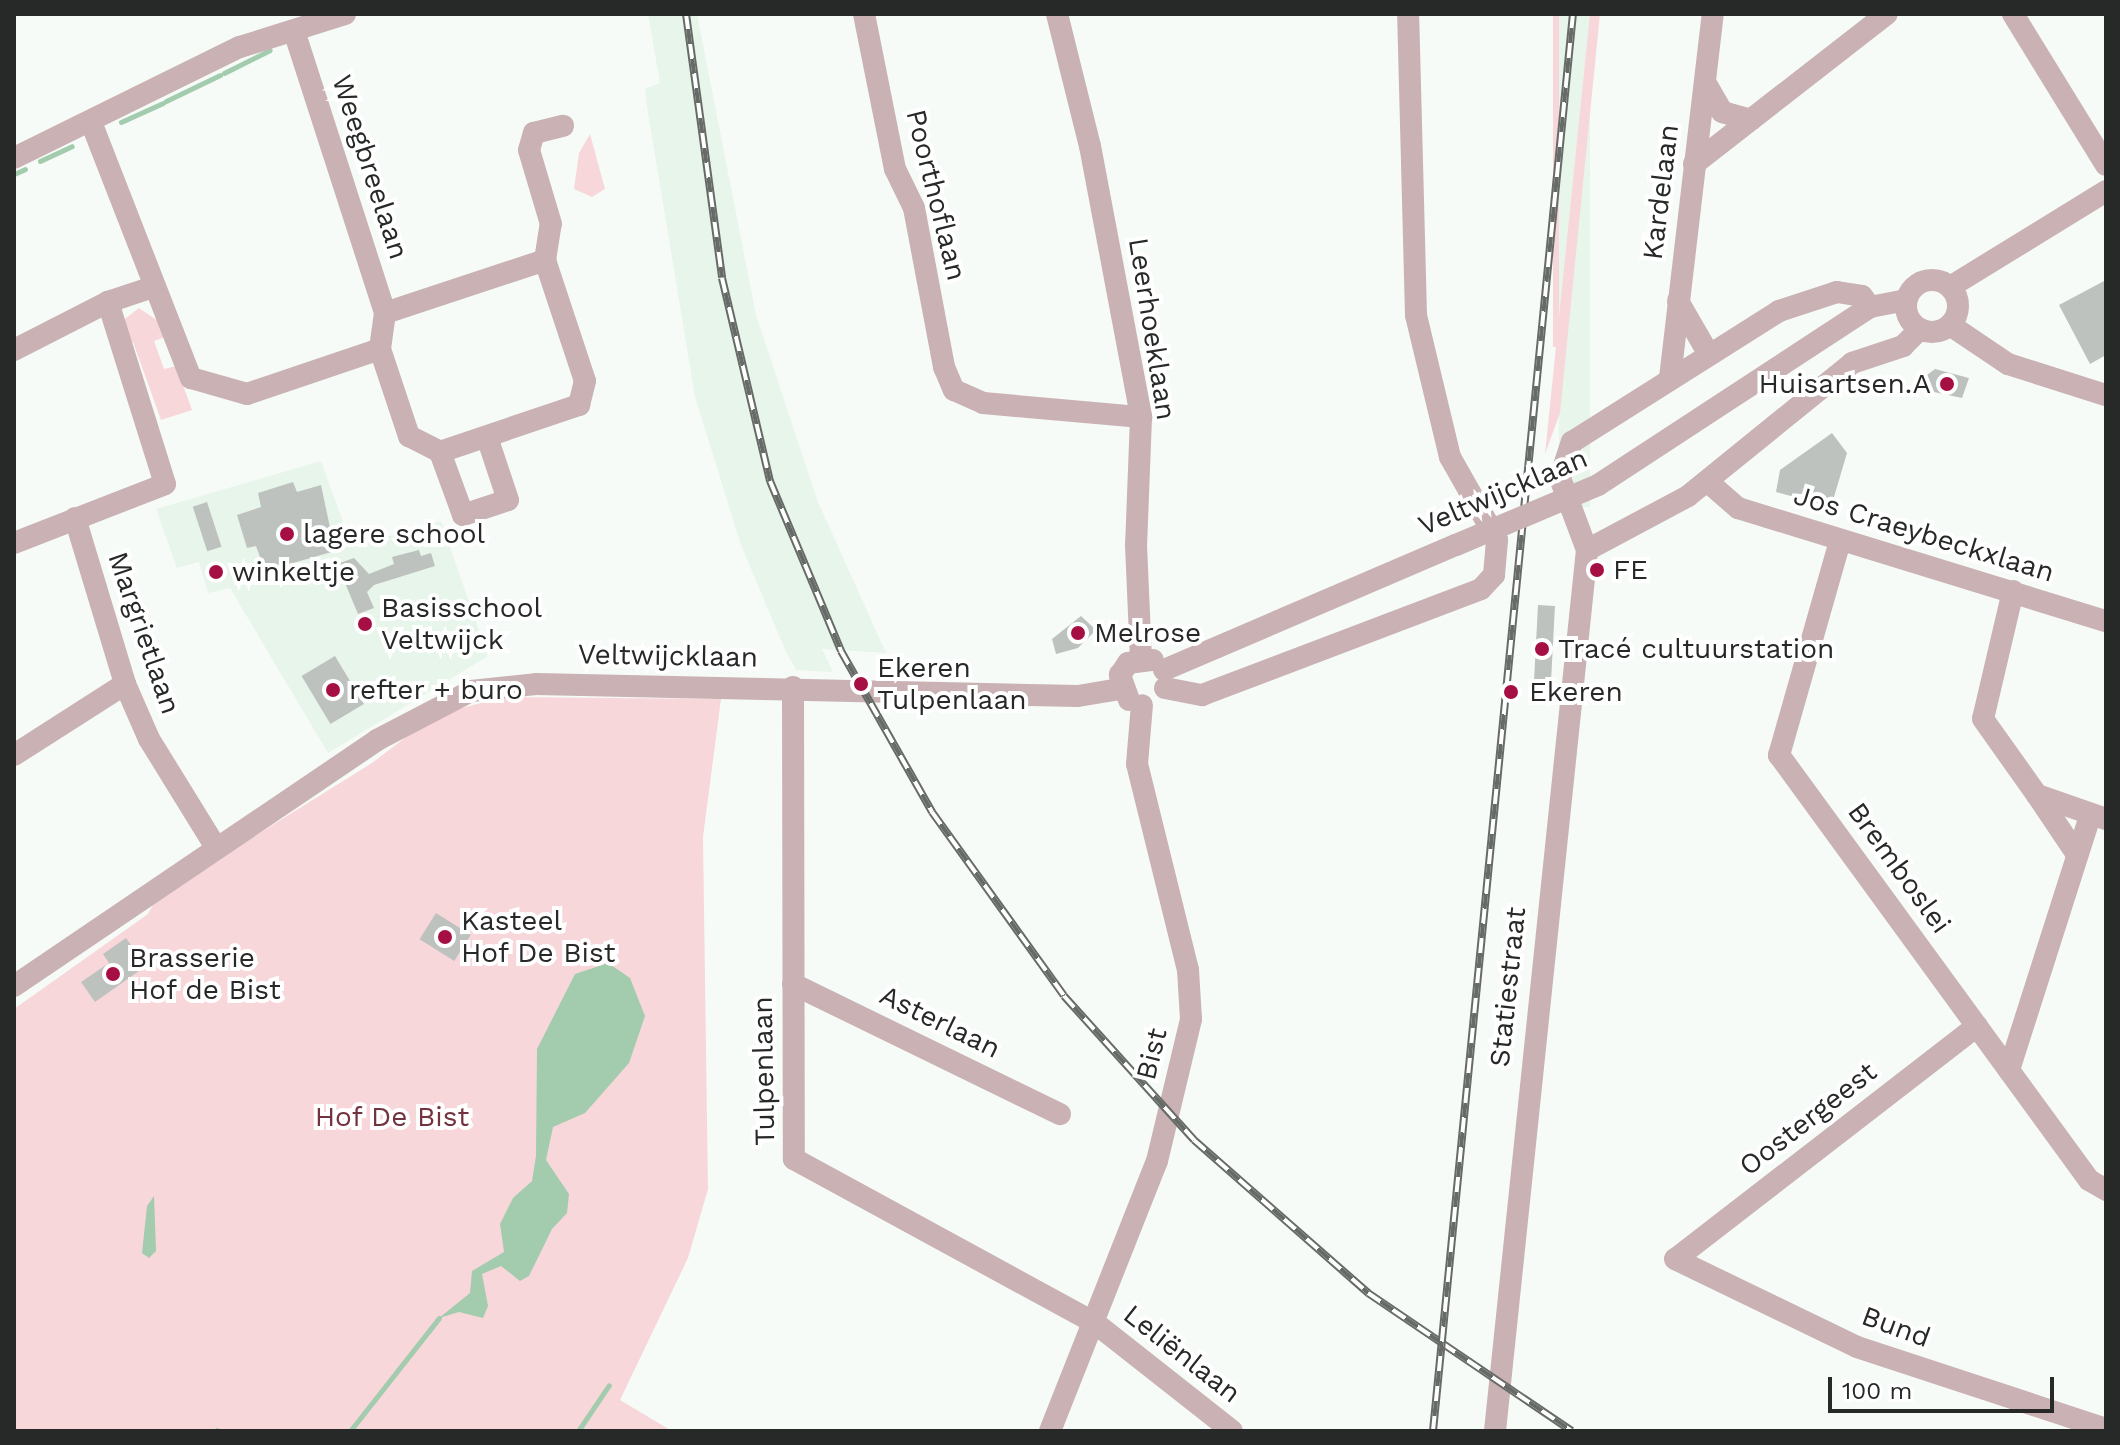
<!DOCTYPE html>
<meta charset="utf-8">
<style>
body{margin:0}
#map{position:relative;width:2120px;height:1445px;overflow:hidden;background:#f6fbf7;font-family:"Work Sans",sans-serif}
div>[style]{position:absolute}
.built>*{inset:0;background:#e8f5eb;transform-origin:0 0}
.green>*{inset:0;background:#f8d7db;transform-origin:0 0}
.water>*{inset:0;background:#a2ccad}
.stream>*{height:5px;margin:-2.5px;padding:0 2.5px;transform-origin:2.5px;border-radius:2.5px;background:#a2ccad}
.building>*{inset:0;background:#bdc2be;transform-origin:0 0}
.minor>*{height:22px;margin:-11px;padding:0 11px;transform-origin:11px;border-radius:11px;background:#c9b1b4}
.minor>.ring{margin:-11px;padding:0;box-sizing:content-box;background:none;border:22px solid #c9b1b4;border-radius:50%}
.rail>*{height:8px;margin-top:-4px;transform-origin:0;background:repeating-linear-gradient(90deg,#fff 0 15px,#676b68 0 30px);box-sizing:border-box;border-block:2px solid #676b68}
.minor-bridge>*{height:22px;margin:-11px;padding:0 11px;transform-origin:11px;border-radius:11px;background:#c9b1b4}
.dots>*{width:22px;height:22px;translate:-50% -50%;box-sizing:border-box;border:4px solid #fff;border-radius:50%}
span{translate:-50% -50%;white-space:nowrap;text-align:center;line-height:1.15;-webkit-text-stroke:8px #fff;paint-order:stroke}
.street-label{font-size:28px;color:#262927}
.poi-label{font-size:28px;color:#262927}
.right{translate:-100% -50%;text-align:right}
.left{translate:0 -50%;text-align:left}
.park-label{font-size:28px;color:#72323e}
.frame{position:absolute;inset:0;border:16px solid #262927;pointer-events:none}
.scale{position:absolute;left:1828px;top:1377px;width:226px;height:36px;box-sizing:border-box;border:4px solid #262927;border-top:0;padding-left:10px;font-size:24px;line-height:28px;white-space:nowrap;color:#262927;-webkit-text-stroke:6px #fff;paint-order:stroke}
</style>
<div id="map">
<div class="built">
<div style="clip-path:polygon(648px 14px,697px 14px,756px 315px,818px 502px,886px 653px,822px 649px,833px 672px,796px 670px,786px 652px,741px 545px,695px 397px,648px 113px,645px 89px,660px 83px)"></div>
<div style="left:1559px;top:14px;width:31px;height:493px"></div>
<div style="clip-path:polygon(321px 461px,352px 547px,441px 521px,488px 656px,328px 753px,230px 588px,208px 593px,199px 562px,177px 568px,156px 509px)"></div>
</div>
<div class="green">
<div style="left:1553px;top:14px;width:6px;height:333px"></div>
<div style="clip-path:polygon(1590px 14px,1600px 14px,1560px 413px,1545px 454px)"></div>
<div style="clip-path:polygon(590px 134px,605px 189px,592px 197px,574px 189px,579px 153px)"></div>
<div style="clip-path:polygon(139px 308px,161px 323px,165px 337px,154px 341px,164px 369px,176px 366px,192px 410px,161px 420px,133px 342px,126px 343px,125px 319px)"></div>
<div style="clip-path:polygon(504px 697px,721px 699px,703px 837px,708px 1189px,688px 1258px,620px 1400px,672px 1431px,14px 1431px,14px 1009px,148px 914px,157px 897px,372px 763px,435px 715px)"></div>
</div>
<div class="water">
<div style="clip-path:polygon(608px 963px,630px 978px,645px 1016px,629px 1063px,585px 1113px,553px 1127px,546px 1160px,569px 1194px,567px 1213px,552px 1229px,529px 1276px,520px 1281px,501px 1266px,482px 1274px,488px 1306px,483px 1318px,459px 1312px,439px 1318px,470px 1293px,472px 1271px,504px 1252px,500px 1224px,513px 1198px,532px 1181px,536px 1156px,537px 1049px,575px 974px)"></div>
<div style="clip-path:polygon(154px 1196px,156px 1251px,149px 1258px,142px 1253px,147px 1206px)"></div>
</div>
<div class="stream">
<div style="left:224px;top:73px;width:51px;rotate:-26.6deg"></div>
<div style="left:166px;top:101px;width:60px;rotate:-25.7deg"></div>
<div style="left:121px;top:122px;width:46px;rotate:-24.3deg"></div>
<div style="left:40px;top:161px;width:35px;rotate:-25deg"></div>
<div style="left:14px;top:174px;width:12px;rotate:-24deg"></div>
<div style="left:217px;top:1430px;width:1px;rotate:90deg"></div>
<div style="left:350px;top:1431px;width:144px;rotate:-51.8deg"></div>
<div style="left:578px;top:1431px;width:55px;rotate:-56deg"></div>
</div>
<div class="building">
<div style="clip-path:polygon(2106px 280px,2106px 355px,2090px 364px,2059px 305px)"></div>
<div style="clip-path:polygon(1935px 369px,1969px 378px,1962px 398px,1934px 392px,1923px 378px)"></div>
<div style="clip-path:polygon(1832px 433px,1847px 453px,1831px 507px,1776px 492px,1780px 470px)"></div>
<div style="clip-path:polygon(293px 482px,297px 492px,321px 485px,335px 551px,265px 571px,256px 546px,247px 548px,237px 515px,261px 507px,258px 493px)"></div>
<div style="left:207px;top:502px;width:47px;height:15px;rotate:72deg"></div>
<div style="clip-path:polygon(419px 550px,421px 556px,431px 553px,435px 566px,374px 585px,367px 592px,374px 608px,358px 614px,337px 564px,354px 558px,369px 574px,394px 564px,392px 557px)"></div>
<div style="left:1538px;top:605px;width:17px;height:86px;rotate:3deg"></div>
<div style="clip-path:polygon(1081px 616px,1096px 630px,1078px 648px,1056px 654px,1052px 639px)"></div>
<div style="left:335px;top:656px;width:56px;height:39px;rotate:59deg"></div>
<div style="left:436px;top:913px;width:41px;height:31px;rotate:32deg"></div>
<div style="clip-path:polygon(126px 938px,146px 966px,95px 1002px,81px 982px,109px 963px,103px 954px)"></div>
</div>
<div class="minor">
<div style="left:864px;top:14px;width:158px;rotate:78.7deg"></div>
<div style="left:895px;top:169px;width:43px;rotate:64deg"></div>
<div style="left:914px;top:208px;width:162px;rotate:79.3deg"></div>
<div style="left:944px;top:367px;width:25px;rotate:67deg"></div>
<div style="left:954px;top:390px;width:32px;rotate:24deg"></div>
<div style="left:983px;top:403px;width:159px;rotate:5.1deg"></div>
<div style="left:1057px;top:14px;width:136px;rotate:76deg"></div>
<div style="left:1090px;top:146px;width:276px;rotate:79.3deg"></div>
<div style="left:1141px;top:417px;width:128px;rotate:92.2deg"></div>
<div style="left:1136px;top:545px;width:113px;rotate:87.5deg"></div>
<div style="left:2013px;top:14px;width:177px;rotate:58.4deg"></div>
<div style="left:295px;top:34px;width:293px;rotate:72.1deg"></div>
<div style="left:385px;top:313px;width:36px;rotate:98deg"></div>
<div style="left:380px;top:349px;width:92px;rotate:71.6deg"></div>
<div style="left:409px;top:436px;width:35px;rotate:27deg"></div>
<div style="left:440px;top:452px;width:67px;rotate:69.9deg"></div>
<div style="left:463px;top:515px;width:47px;rotate:-18.4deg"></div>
<div style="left:508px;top:500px;width:66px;rotate:-108.4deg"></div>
<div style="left:1705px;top:82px;width:34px;rotate:60deg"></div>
<div style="left:1722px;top:112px;width:30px;rotate:15deg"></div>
<div style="left:91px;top:122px;width:275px;rotate:68.7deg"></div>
<div style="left:191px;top:378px;width:58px;rotate:15.9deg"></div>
<div style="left:247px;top:394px;width:140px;rotate:-18.7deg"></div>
<div style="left:14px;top:158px;width:252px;rotate:-26.2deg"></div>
<div style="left:240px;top:47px;width:110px;rotate:-17.4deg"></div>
<div style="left:1694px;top:164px;width:244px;rotate:-37.9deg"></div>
<div class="ring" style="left:1906px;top:280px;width:30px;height:30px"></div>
<div style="left:1950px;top:287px;width:183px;rotate:-31.6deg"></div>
<div style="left:1678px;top:301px;width:60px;rotate:60deg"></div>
<div style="left:385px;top:313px;width:169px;rotate:-18.3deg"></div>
<div style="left:1950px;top:325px;width:70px;rotate:33.9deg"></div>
<div style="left:2008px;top:364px;width:103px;rotate:17.6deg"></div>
<div style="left:14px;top:350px;width:106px;rotate:-27.1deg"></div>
<div style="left:108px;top:302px;width:47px;rotate:-18.4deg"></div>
<div style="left:1670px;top:378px;width:367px;rotate:-83.3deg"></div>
<div style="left:440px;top:452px;width:147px;rotate:-18.7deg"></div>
<div style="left:579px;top:405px;width:25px;rotate:-76deg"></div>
<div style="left:585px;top:381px;width:127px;rotate:-108.3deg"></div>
<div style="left:545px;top:260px;width:36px;rotate:-81deg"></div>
<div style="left:551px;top:224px;width:77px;rotate:-106.6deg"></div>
<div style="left:529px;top:150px;width:18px;rotate:-74deg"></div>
<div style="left:534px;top:133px;width:30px;rotate:-14deg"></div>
<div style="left:1708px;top:482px;width:40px;rotate:41deg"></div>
<div style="left:1738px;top:508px;width:385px;rotate:17.1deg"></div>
<div style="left:1598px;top:485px;width:325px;rotate:-33.2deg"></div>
<div style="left:1870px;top:307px;width:37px;rotate:-11deg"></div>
<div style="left:75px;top:518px;width:173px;rotate:73.2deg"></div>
<div style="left:125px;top:684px;width:60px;rotate:66.4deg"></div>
<div style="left:149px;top:739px;width:126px;rotate:58.3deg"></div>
<div style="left:1840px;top:541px;width:223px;rotate:105.9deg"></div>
<div style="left:1779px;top:755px;width:526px;rotate:53.89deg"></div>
<div style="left:2089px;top:1180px;width:20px;rotate:30deg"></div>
<div style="left:14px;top:543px;width:162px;rotate:-21.3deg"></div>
<div style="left:165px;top:484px;width:191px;rotate:-107.4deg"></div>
<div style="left:1587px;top:550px;width:77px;rotate:-110.6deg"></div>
<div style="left:1560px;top:478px;width:38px;rotate:-72deg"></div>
<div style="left:1572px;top:442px;width:245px;rotate:-32.3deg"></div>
<div style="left:1779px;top:311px;width:61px;rotate:-18.1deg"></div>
<div style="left:1837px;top:292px;width:25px;rotate:9deg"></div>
<div style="left:1862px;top:296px;width:14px;rotate:54deg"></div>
<div style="left:1587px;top:550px;width:115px;rotate:-28.1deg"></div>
<div style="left:1688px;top:496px;width:211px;rotate:-39deg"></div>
<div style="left:1852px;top:363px;width:54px;rotate:-18.4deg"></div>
<div style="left:1903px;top:346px;width:24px;rotate:-45deg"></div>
<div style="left:2013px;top:591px;width:131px;rotate:103.2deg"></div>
<div style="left:1983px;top:719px;width:93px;rotate:54.6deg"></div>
<div style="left:2037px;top:795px;width:73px;rotate:19.2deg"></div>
<div style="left:1164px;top:670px;width:318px;rotate:-23.2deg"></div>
<div style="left:793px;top:687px;width:472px;rotate:89.9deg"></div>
<div style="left:794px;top:1159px;width:343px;rotate:28.6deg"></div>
<div style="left:1095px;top:1323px;width:174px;rotate:38.2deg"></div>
<div style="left:1165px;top:688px;width:38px;rotate:11deg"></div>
<div style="left:1202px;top:695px;width:298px;rotate:-20.8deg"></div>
<div style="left:1481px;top:589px;width:19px;rotate:-47deg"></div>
<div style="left:1494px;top:575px;width:35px;rotate:-85deg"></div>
<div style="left:1497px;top:540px;width:95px;rotate:-119.5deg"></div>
<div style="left:1450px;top:457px;width:146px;rotate:-103.5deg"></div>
<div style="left:1416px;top:315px;width:301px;rotate:-91.5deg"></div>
<div style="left:1129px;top:700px;width:27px;rotate:-110deg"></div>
<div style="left:1120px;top:675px;width:14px;rotate:-56deg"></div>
<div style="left:1128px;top:663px;width:25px;rotate:-7deg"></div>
<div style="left:14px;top:755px;width:132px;rotate:-32.6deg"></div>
<div style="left:2037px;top:795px;width:70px;rotate:56.1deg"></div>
<div style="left:793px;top:984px;width:297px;rotate:26deg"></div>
<div style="left:14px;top:986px;width:439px;rotate:-34.1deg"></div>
<div style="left:377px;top:740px;width:106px;rotate:-27.5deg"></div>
<div style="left:471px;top:691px;width:65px;rotate:-6.1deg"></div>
<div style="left:536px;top:684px;width:542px;rotate:1.27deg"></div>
<div style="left:1078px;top:696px;width:43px;rotate:-9.5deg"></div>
<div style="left:1977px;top:1026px;width:381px;rotate:142.3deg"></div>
<div style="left:1675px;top:1259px;width:202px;rotate:25.8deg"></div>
<div style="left:1857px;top:1347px;width:262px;rotate:18.2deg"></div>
<div style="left:2009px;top:1070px;width:267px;rotate:-72.3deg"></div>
<div style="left:1050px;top:1431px;width:290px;rotate:-68.4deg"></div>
<div style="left:1157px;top:1161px;width:146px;rotate:-76.5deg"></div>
<div style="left:1191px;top:1019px;width:49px;rotate:-93.5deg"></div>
<div style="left:1188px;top:970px;width:212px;rotate:-103.9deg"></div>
<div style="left:1137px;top:764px;width:59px;rotate:-85.2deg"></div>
<div style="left:1495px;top:1431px;width:886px;rotate:-84.04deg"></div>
</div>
<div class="rail">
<div style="left:686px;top:14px;width:266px;rotate:82.2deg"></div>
<div style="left:722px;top:278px;width:209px;rotate:76.7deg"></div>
<div style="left:770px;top:481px;width:184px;rotate:67.3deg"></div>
<div style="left:841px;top:651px;width:185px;rotate:60.5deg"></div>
<div style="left:932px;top:812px;width:226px;rotate:54.3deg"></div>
<div style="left:1064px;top:996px;width:194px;rotate:47.9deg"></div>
<div style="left:1194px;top:1140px;width:232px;rotate:41.3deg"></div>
<div style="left:1368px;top:1293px;width:246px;rotate:34.1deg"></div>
<div style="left:1433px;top:1431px;width:1424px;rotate:-84.36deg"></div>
</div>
<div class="minor-bridge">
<div style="left:1456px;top:545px;width:154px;rotate:-22.9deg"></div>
</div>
<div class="dots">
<div style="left:1947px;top:384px;background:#a60f43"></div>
<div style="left:287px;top:534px;background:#a60f43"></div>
<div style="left:1597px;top:570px;background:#a60f43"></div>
<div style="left:216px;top:572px;background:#a60f43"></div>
<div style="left:365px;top:624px;background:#a60f43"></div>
<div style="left:1078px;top:633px;background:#a60f43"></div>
<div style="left:1542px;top:649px;background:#a60f43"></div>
<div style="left:861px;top:684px;background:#a60f43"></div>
<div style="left:333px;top:690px;background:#a60f43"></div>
<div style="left:1511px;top:692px;background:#a60f43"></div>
<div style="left:445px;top:937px;background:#a60f43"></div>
<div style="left:113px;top:974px;background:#a60f43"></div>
</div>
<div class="street-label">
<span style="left:370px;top:167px;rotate:72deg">Weegbreelaan</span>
<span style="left:1661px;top:192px;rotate:-83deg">Kardelaan</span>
<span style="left:936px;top:195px;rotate:76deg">Poorthoflaan</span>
<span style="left:1152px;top:329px;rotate:81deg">Leerhoeklaan</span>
<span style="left:1503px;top:492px;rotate:-23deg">Veltwijcklaan</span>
<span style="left:1924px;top:534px;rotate:17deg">Jos Craeybeckxlaan</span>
<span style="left:144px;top:633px;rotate:71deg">Margrietlaan</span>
<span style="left:668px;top:656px;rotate:1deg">Veltwijcklaan</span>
<span style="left:1899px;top:868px;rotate:54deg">Bremboslei</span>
<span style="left:1508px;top:987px;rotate:-84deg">Statiestraat</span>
<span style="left:940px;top:1022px;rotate:26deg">Asterlaan</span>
<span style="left:1152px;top:1054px;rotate:-76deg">Bist</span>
<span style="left:764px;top:1071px;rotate:-91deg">Tulpenlaan</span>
<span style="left:1808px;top:1119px;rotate:-38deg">Oostergeest</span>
<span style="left:1896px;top:1327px;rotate:20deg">Bund</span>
<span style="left:1182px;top:1354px;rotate:38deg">Leliënlaan</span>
</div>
<div class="poi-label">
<span class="right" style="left:1931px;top:384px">Huisartsen.A</span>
<span class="left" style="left:303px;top:534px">lagere school</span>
<span class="left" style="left:1613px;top:570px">FE</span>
<span class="left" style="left:232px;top:572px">winkeltje</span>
<span class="left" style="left:381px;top:624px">Basisschool<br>Veltwijck</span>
<span class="left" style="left:1094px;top:633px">Melrose</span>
<span class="left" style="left:1558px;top:649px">Tracé cultuurstation</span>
<span class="left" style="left:877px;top:684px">Ekeren<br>Tulpenlaan</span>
<span class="left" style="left:349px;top:690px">refter + buro</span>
<span class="left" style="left:1529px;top:692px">Ekeren</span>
<span class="left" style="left:461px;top:937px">Kasteel<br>Hof De Bist</span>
<span class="left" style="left:129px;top:974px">Brasserie<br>Hof de Bist</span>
</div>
<div class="park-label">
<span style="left:392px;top:1117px">Hof De Bist</span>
</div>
<div class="frame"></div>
<div class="scale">100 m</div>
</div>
